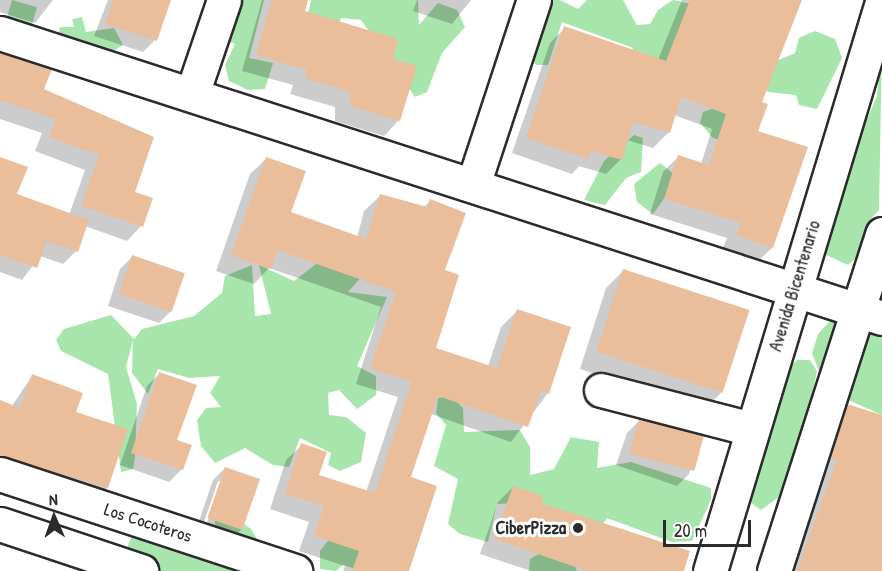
<!DOCTYPE html>
<style>
body{margin:0}
#map{position:relative;width:882px;height:571px;overflow:hidden;background:#fff;font-family:"Patrick Hand",sans-serif}
div>[style]{position:absolute}
.green>*{inset:0;background:#a8e5ac;transform-origin:0 0}
.shadow>*{inset:0;background:#0003}
.building>*{inset:0;background:#eabe9a;transform-origin:0 0}
.roads{filter:drop-shadow(2px 0 #2b2b2b) drop-shadow(-2px 0 #2b2b2b) drop-shadow(0 2px #2b2b2b) drop-shadow(0 -2px #2b2b2b)}
.minor>*{height:33px;margin:-16.5px;padding:0 16.5px;transform-origin:16.5px;border-radius:16.5px;background:#fff}
.dots>*{width:16px;height:16px;translate:-50% -50%;box-sizing:border-box;border:3px solid #fff;border-radius:50%}
span{translate:-50% -50%;white-space:nowrap;text-align:center;line-height:1.15;-webkit-text-stroke:6px #fff;paint-order:stroke}
.street-label{font-size:18px;color:#2b2b2b}
.poi-label{font-size:18px;color:#2b2b2b;font-weight:700}
.right{translate:-100% -50%;text-align:right}
.north{position:absolute;left:24px;top:487px;width:60px;height:60px;-webkit-text-stroke:4px #fff;paint-order:stroke;rotate:358deg;font-size:16px;font-weight:700;line-height:24px;text-align:center;color:#2b2b2b}
.north::after{content:'';display:block;margin:auto;width:21px;height:27px;background:#2b2b2b;clip-path:polygon(50% 0,100% 100%,50% 72%,0 100%)}
.scale{position:absolute;left:663px;top:520px;width:88px;height:27px;box-sizing:border-box;border:3px solid #2b2b2b;border-top:0;padding-left:8px;font-size:18px;line-height:21px;white-space:nowrap;color:#2b2b2b;-webkit-text-stroke:4px #fff;paint-order:stroke}
</style>
<div id="map">
<div class="green">
<div style="left:12px;top:0;width:26px;height:26px;rotate:16deg"></div>
<div style="clip-path:polygon(219px 0,264px 0,249px 58px,273px 63px,265px 89px,248px 90px,229px 81px,225px 65px,235px 44px,224px 40px)"></div>
<div style="clip-path:polygon(311px 0,418px 0,419px 25px,438px 3px,457px 10px,465px 27px,442px 53px,427px 92px,415px 97px,361px 20px,341px 18px,337px 32px,308px 14px)"></div>
<div style="clip-path:polygon(540px 0,560px 0,578px 9px,587px 0,623px 0,637px 25px,650px 24px,658px 10px,673px 0,696px 5px,680px 70px,627px 60px,633px 48px,562px 22px,548px 65px,536px 65px,528px 52px)"></div>
<div style="clip-path:polygon(82px 17px,86px 32px,114px 28px,123px 45px,107px 55px,58px 38px,60px 27px,74px 27px,72px 19px)"></div>
<div style="clip-path:polygon(815px 31px,835px 39px,842px 58px,817px 109px,799px 105px,796px 95px,768px 92px,760px 84px,764px 66px,795px 53px,799px 38px)"></div>
<div style="clip-path:polygon(882px 42px,879px 210px,868px 222px,867px 248px,848px 265px,826px 255px,818px 232px,877px 96px)"></div>
<div style="clip-path:polygon(717px 107px,733px 111px,734px 143px,713px 138px,700px 123px,703px 112px)"></div>
<div style="clip-path:polygon(634px 135px,643px 138px,641px 172px,626px 178px,605px 205px,584px 200px,604px 161px)"></div>
<div style="clip-path:polygon(660px 163px,679px 178px,653px 214px,637px 202px,634px 184px)"></div>
<div style="clip-path:polygon(324px 258px,365px 273px,348px 292px,387px 297px,357px 366px,376px 376px,376px 395px,357px 409px,339px 390px,328px 393px,329px 415px,346px 417px,366px 433px,361px 462px,340px 471px,328px 465px,331px 453px,300px 438px,289px 467px,273px 465px,245px 448px,215px 463px,201px 446px,197px 420px,206px 408px,221px 407px,210px 393px,220px 376px,189px 378px,158px 369px,148px 394px,132px 373px,133px 340px,126px 367px,137px 404px,135px 457px,133px 469px,121px 472px,108px 374px,61px 351px,56px 340px,64px 329px,111px 315px,134px 339px,142px 329px,194px 316px,222px 293px,225px 276px,252px 265px,255px 316px,271px 314px,259px 265px,294px 281px)"></div>
<div style="clip-path:polygon(860px 318px,882px 325px,882px 415px,826px 390px,812px 353px,818px 334px,831px 320px)"></div>
<div style="clip-path:polygon(797px 360px,810px 360px,817px 371px,807px 420px,783px 494px,761px 510px,751px 503px,750px 491px,777px 380px)"></div>
<div style="clip-path:polygon(451px 396px,463px 408px,464px 432px,520px 430px,530px 447px,530px 475px,554px 469px,571px 437px,599px 442px,597px 468px,631px 462px,711px 488px,711px 500px,692px 541px,672px 542px,607px 518px,594px 536px,516px 503px,497px 504px,488px 542px,460px 534px,448px 524px,458px 479px,434px 466px,446px 425px,436px 413px,438px 398px)"></div>
<div style="clip-path:polygon(215px 519px,240px 521px,251px 529px,276px 571px,152px 571px,127px 548px,136px 525px,215px 531px)"></div>
<div style="clip-path:polygon(333px 534px,364px 543px,356px 569px,343px 565px,336px 571px,320px 569px,320px 551px)"></div>
<div style="clip-path:polygon(548px 549px,570px 554px,577px 571px,529px 571px,530px 559px)"></div>
</div>
<div class="shadow">
<div style="clip-path:polygon(0 0,53px 0,35px 23px,0 12px)"></div>
<div style="clip-path:polygon(108px 0,169px 0,155px 40px,143px 52px,94px 36px)"></div>
<div style="clip-path:polygon(262px 0,306px 0,303px 12px,391px 60px,399px 120px,384px 136px,335px 121px,335px 107px,290px 94px,293px 85px,242px 71px)"></div>
<div style="clip-path:polygon(417px 0,471px 0,452px 24px,413px 11px)"></div>
<div style="clip-path:polygon(682px 0,798px 0,760px 103px,756px 132px,806px 148px,772px 248px,756px 263px,722px 250px,727px 238px,650px 214px,663px 172px,678px 157px,701px 164px,712px 129px,674px 115px,668px 133px,653px 148px,627px 140px,621px 159px,606px 174px,579px 166px,572px 174px,512px 153px,550px 43px,565px 28px,658px 60px)"></div>
<div style="clip-path:polygon(0 78px,43px 90px,133px 192px,141px 226px,127px 241px,85px 226px,76px 251px,63px 264px,40px 256px,22px 280px,0 272px,0 159px,15px 195px,69px 215px,85px 170px,35px 151px,42px 133px,0 119px)"></div>
<div style="clip-path:polygon(266px 159px,289px 213px,357px 238px,364px 211px,380px 196px,424px 207px,430px 201px,443px 271px,434px 348px,488px 366px,501px 327px,517px 311px,548px 393px,511px 442px,431px 414px,410px 478px,408px 571px,343px 571px,345px 566px,299px 551px,309px 522px,270px 509px,286px 460px,302px 445px,317px 476px,366px 492px,398px 397px,356px 384px,381px 307px,269px 268px,254px 284px,216px 271px,250px 174px)"></div>
<div style="clip-path:polygon(132px 257px,171px 311px,159px 323px,108px 306px,120px 269px)"></div>
<div style="clip-path:polygon(882px 265px,882px 311px,867px 307px)"></div>
<div style="clip-path:polygon(623px 271px,722px 392px,705px 409px,580px 369px,606px 288px)"></div>
<div style="clip-path:polygon(159px 374px,176px 441px,190px 446px,181px 470px,169px 482px,120px 465px,147px 386px)"></div>
<div style="clip-path:polygon(32px 376px,74px 413px,107px 488px,91px 503px,0 474px,0 402px,12px 406px)"></div>
<div style="clip-path:polygon(848px 406px,882px 417px,882px 571px,785px 571px,827px 426px)"></div>
<div style="clip-path:polygon(639px 421px,702px 437px,689px 474px,677px 486px,616px 465px,627px 433px)"></div>
<div style="clip-path:polygon(evenodd,225px 468px,242px 529px,230px 541px,196px 530px,213px 480px,225px 468px,218px 481px,221px 481px,206px 526px,203px 525px,218px 481px)"></div>
<div style="clip-path:polygon(513px 487px,539px 504px,682px 571px,531px 571px,480px 554px,498px 502px)"></div>
</div>
<div class="building">
<div style="clip-path:polygon(113px 0,171px 0,157px 41px,105px 24px)"></div>
<div style="clip-path:polygon(272px 0,308px 0,305px 11px,398px 39px,393px 59px,417px 66px,400px 121px,350px 106px,350px 92px,305px 78px,307px 70px,256px 55px)"></div>
<div style="clip-path:polygon(690px 0,802px 0,762px 102px,768px 104px,758px 131px,808px 147px,773px 248px,736px 235px,741px 223px,664px 199px,678px 155px,709px 165px,726px 114px,681px 97px,670px 133px,633px 122px,622px 160px,591px 151px,588px 159px,526px 138px,564px 26px,666px 61px)"></div>
<div style="clip-path:polygon(0 53px,52px 69px,44px 89px,154px 137px,135px 192px,153px 198px,143px 227px,81px 206px,99px 155px,49px 137px,56px 119px,0 100px)"></div>
<div style="clip-path:polygon(0 157px,28px 167px,17px 194px,89px 220px,78px 252px,47px 241px,37px 268px,0 255px)"></div>
<div style="clip-path:polygon(266px 157px,306px 171px,291px 212px,366px 239px,380px 194px,427px 207px,430px 199px,466px 213px,445px 270px,459px 275px,436px 348px,497px 368px,517px 309px,571px 327px,549px 394px,541px 391px,528px 427px,438px 396px,411px 477px,437px 486px,409px 571px,352px 571px,359px 551px,314px 536px,324px 506px,285px 494px,301px 443px,327px 452px,319px 475px,375px 493px,412px 382px,370px 368px,396px 292px,277px 250px,271px 269px,231px 255px)"></div>
<div style="left:132px;top:255px;width:56px;height:41px;rotate:19deg"></div>
<div style="left:623px;top:269px;width:133px;height:87px;rotate:18deg"></div>
<div style="clip-path:polygon(159px 372px,197px 385px,177px 440px,192px 445px,183px 470px,131px 453px)"></div>
<div style="clip-path:polygon(32px 374px,83px 393px,76px 412px,128px 429px,108px 488px,0 456px,0 400px,20px 408px)"></div>
<div style="clip-path:polygon(847px 404px,882px 415px,882px 571px,797px 571px,837px 459px,830px 457px)"></div>
<div style="left:639px;top:419px;width:67px;height:36px;rotate:15deg"></div>
<div style="left:225px;top:467px;width:37px;height:54px;rotate:19deg"></div>
<div style="clip-path:polygon(513px 486px,543px 496px,541px 503px,690px 551px,684px 571px,587px 571px,494px 539px)"></div>
</div>
<div class="roads">
<div class="minor">
<div style="left:0;top:33px;width:927px;rotate:17.91deg"></div>
<div style="left:192px;top:94px;width:99px;rotate:-71.2deg"></div>
<div style="left:473px;top:185px;width:195px;rotate:-71.8deg"></div>
<div style="left:601px;top:390px;width:156px;rotate:14.5deg"></div>
<div style="left:0;top:474px;width:311px;rotate:18.2deg"></div>
<div style="left:0;top:524px;width:149px;rotate:18.4deg"></div>
<div style="left:710px;top:571px;width:594px;rotate:-73.18deg"></div>
<div style="left:774px;top:571px;width:354px;rotate:-72.2deg"></div>
</div>
</div>
<div class="dots">
<div style="left:578px;top:528px;background:#2b2b2b"></div>
</div>
<div class="street-label">
<span style="left:795px;top:286px;rotate:-73deg">Avenida Bicentenario</span>
<span style="left:148px;top:523px;rotate:18deg">Los Cocoteros</span>
</div>
<div class="poi-label">
<span class="right" style="left:566px;top:528px">CiberPizza</span>
</div>
<div class="north">N</div>
<div class="scale">20 m</div>
</div>
